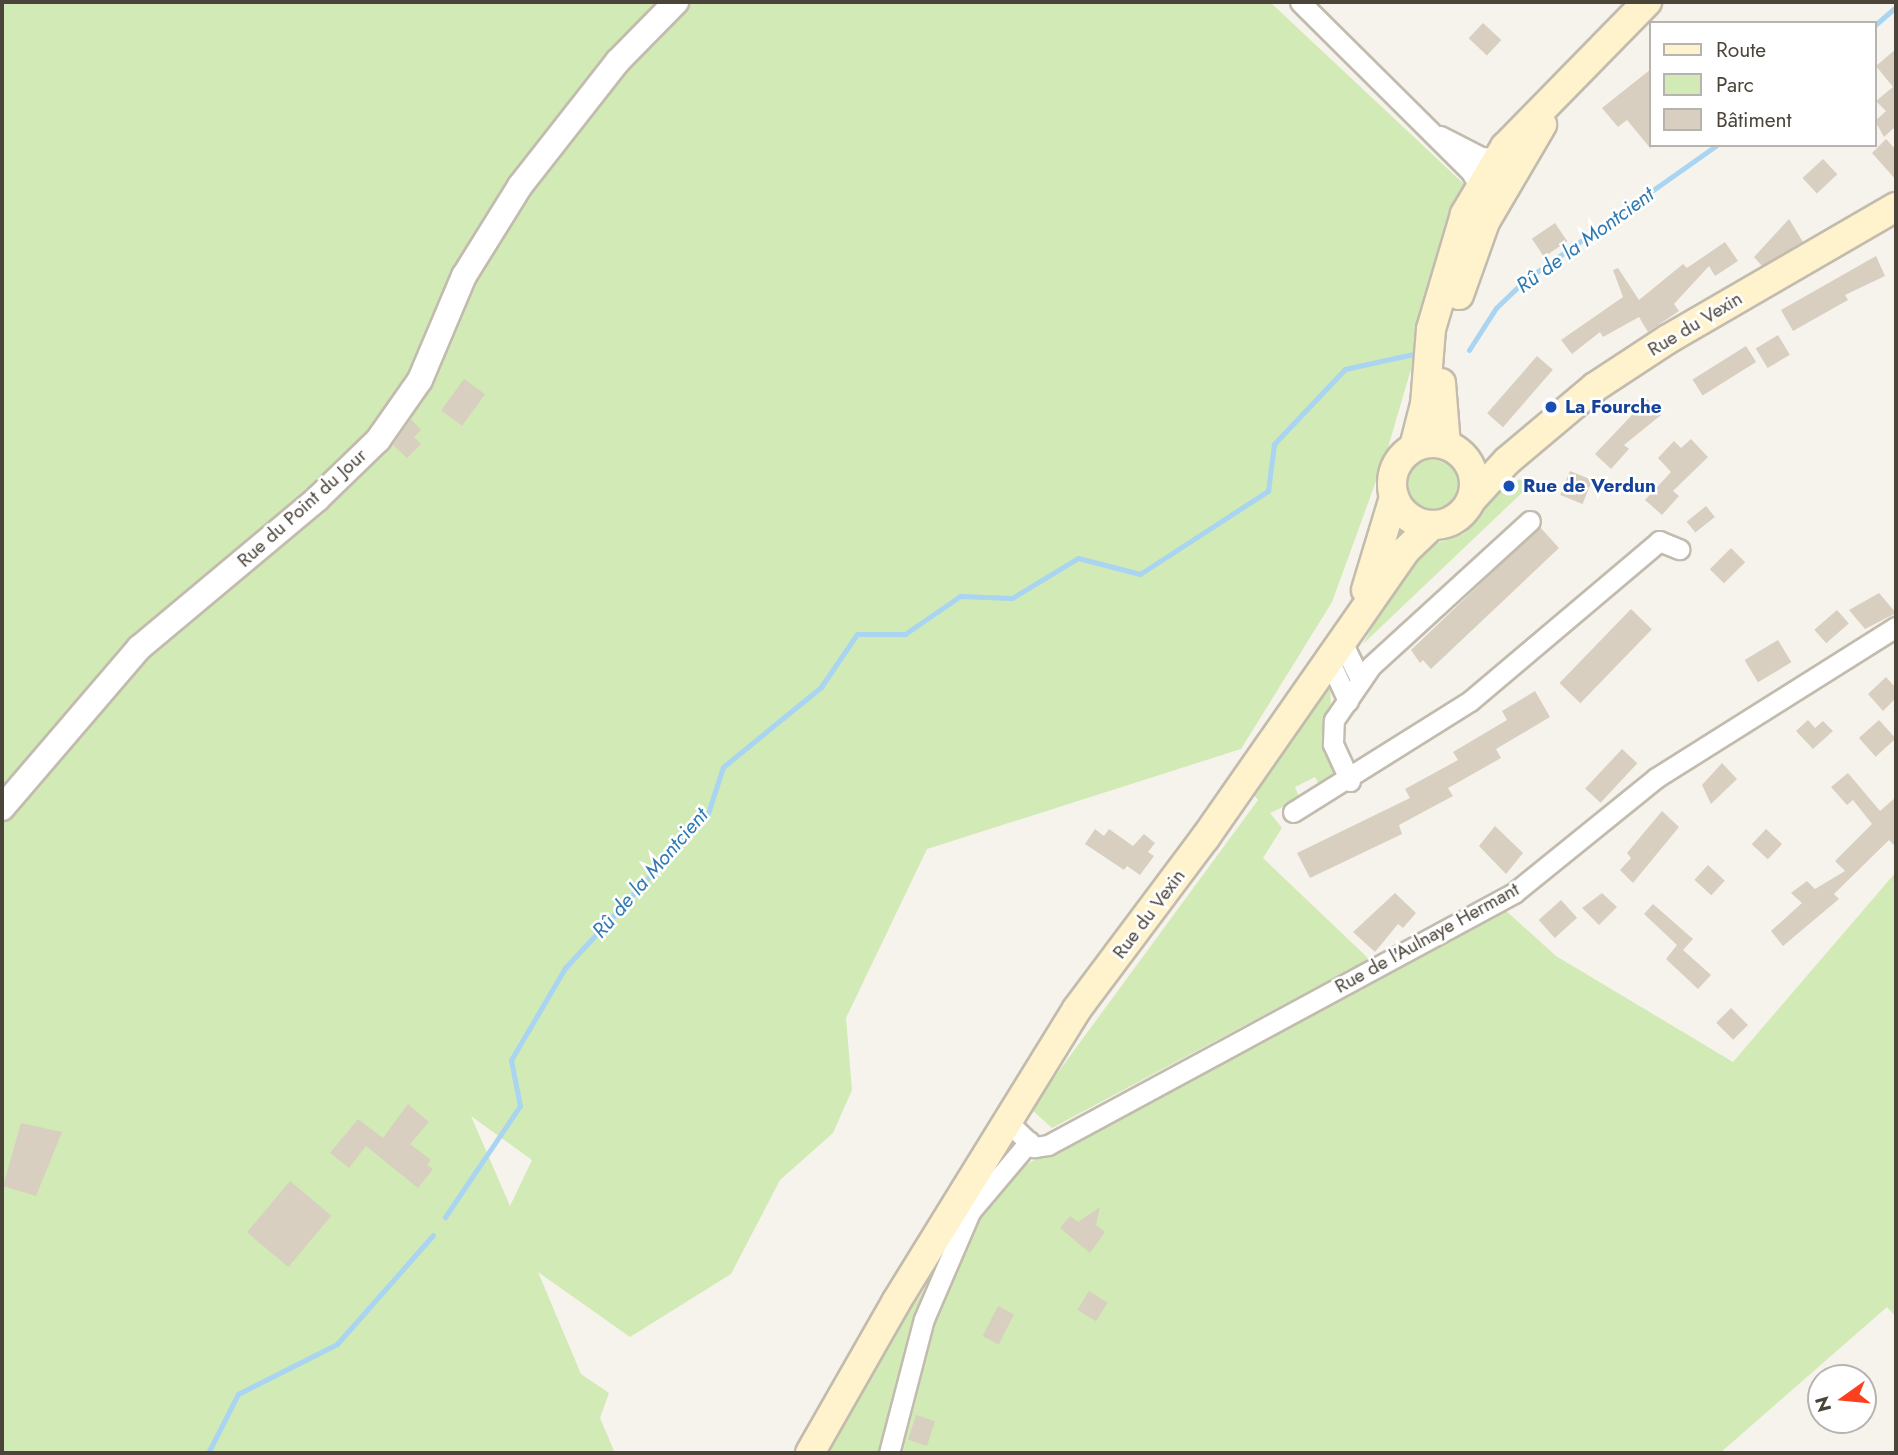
<!DOCTYPE html>
<meta charset="utf-8">
<style>
body{margin:0}
#map{position:relative;width:1898px;height:1455px;overflow:hidden;background:#f6f3ec;font-family:Jost,sans-serif}
div>[style]{position:absolute}
.green>*{inset:0;background:#d2eab5}
.round{border-radius:50%}
.stream>*{height:5px;margin:-2.5px;padding:0 2.5px;transform-origin:2.5px;border-radius:2.5px;background:#a9d4f2}
.building>*{inset:0;background:#d8cfc1;transform-origin:0 0}
.roads{filter:drop-shadow(2px 0 #c2bbae) drop-shadow(-2px 0 #c2bbae) drop-shadow(0 2px #c2bbae) drop-shadow(0 -2px #c2bbae)}
.minor>*{height:19px;margin:-9.5px;padding:0 9.5px;transform-origin:9.5px;border-radius:9.5px;background:#fff}
.tertiary>*{height:24px;margin:-12px;padding:0 12px;transform-origin:12px;border-radius:12px;background:#fff}
.secondary>*{height:28px;margin:-14px;padding:0 14px;transform-origin:14px;border-radius:14px;background:#fff3cd}
.secondary>.ring{margin:-14px;padding:0;box-sizing:content-box;background:none;border:28px solid #fff3cd;border-radius:50%}
.dots>*{width:19px;height:19px;translate:-50% -50%;box-sizing:border-box;border:4px solid #fff;border-radius:50%}
span{translate:-50% -50%;white-space:nowrap;text-align:center;line-height:1.15;-webkit-text-stroke:5px #fff;paint-order:stroke}
.street-label{font-size:19px;color:#4b4439}
.transit-label{font-size:19px;color:#164399;font-weight:700}
.left{translate:0 -50%;text-align:left}
.water-label{font-size:21px;color:#2e7ab2;font-style:italic}
.frame{position:absolute;inset:0;border:4px solid #4b4439;pointer-events:none}
.legend{position:absolute;left:1649px;top:21px;width:228px;height:126px;box-sizing:border-box;background:#fff;border:2px solid #b7b4b0;margin:0;padding:9px 12px;list-style:none;font-size:21px;color:#4b4439}
.legend li{display:flex;align-items:center;gap:14px;height:35px}
.legend b{width:35px;border:2px solid #b7b4b0}
.north{position:absolute;left:1807px;top:1364px;width:70px;height:70px;box-sizing:border-box;background:#fff;border:2px solid #b7b4b0;border-radius:50%;rotate:255deg;font-size:19px;font-weight:700;line-height:28px;text-align:center;color:#4b4439}
.north::after{content:'';display:block;margin:auto;width:24px;height:32px;background:#fc3f1d;clip-path:polygon(50% 0,100% 100%,50% 72%,0 100%)}
</style>
<div id="map">
<div class="green">
<div style="clip-path:polygon(evenodd,2px 2px,1270px 2px,1465px 185px,1387px 451px,1332px 602px,1241px 749px,927px 849px,846px 1018px,852px 1090px,833px 1133px,780px 1180px,731px 1274px,630px 1337px,538px 1272px,581px 1374px,609px 1393px,600px 1418px,615px 1453px,2px 1453px,2px 2px,471px 1116px,532px 1160px,510px 1206px,471px 1116px)"></div>
<div class="round" style="left:1401px;top:454px;width:62px;height:62px"></div>
<div style="clip-path:polygon(1520px 479px,1528px 487px,1363px 644px,1409px 561px,1428px 546px,1464px 534px,1493px 496px)"></div>
<div style="clip-path:polygon(1330px 680px,1333px 776px,1322px 790px,1315px 777px,1295px 787px,1300px 799px,1270px 813px,1282px 828px,1263px 858px,1369px 959px,1052px 1128px,1031px 1109px,1258px 800px,1250px 790px)"></div>
<div style="clip-path:polygon(1896px 872px,1896px 1317px,1887px 1307px,1720px 1453px,819px 1453px,838px 1411px,1004px 1177px,1220px 1056px,1504px 909px,1556px 956px,1733px 1062px)"></div>
</div>
<div class="stream">
<div style="left:1875px;top:25px;width:28px;rotate:-41deg"></div>
<div style="left:1469px;top:350px;width:50px;rotate:-57.3deg"></div>
<div style="left:1496px;top:308px;width:39px;rotate:-44deg"></div>
<div style="left:1524px;top:281px;width:236px;rotate:-35.2deg"></div>
<div style="left:445px;top:1217px;width:134px;rotate:-56deg"></div>
<div style="left:520px;top:1106px;width:47px;rotate:-101.1deg"></div>
<div style="left:511px;top:1060px;width:107px;rotate:-59.6deg"></div>
<div style="left:565px;top:968px;width:211px;rotate:-47.3deg"></div>
<div style="left:708px;top:813px;width:48px;rotate:-71.9deg"></div>
<div style="left:723px;top:767px;width:127px;rotate:-39.2deg"></div>
<div style="left:821px;top:687px;width:64px;rotate:-55.8deg"></div>
<div style="left:857px;top:634px;width:48px"></div>
<div style="left:905px;top:634px;width:67px;rotate:-34.6deg"></div>
<div style="left:960px;top:596px;width:52px;rotate:2.2deg"></div>
<div style="left:1012px;top:598px;width:77px;rotate:-31.2deg"></div>
<div style="left:1078px;top:558px;width:64px;rotate:14.5deg"></div>
<div style="left:1140px;top:574px;width:153px;rotate:-33deg"></div>
<div style="left:1268px;top:491px;width:47px;rotate:-82.7deg"></div>
<div style="left:1274px;top:444px;width:103px;rotate:-46.6deg"></div>
<div style="left:1345px;top:369px;width:70px;rotate:-12.4deg"></div>
<div style="left:208px;top:1453px;width:66px;rotate:-63deg"></div>
<div style="left:238px;top:1394px;width:111px;rotate:-26.8deg"></div>
<div style="left:337px;top:1344px;width:145px;rotate:-48.6deg"></div>
</div>
<div class="building">
<div style="left:1483px;top:23px;width:25px;height:21px;rotate:43deg"></div>
<div style="clip-path:polygon(1896px 49px,1896px 126px,1884px 137px,1875px 121px,1886px 111px,1876px 101px,1893px 87px,1876px 66px)"></div>
<div style="clip-path:polygon(1651px 69px,1651px 149px,1627px 120px,1618px 127px,1602px 108px)"></div>
<div style="clip-path:polygon(1886px 139px,1896px 150px,1896px 180px,1872px 153px)"></div>
<div style="left:1823px;top:159px;width:21px;height:28px;rotate:47deg"></div>
<div style="clip-path:polygon(1789px 219px,1803px 242px,1762px 266px,1754px 257px)"></div>
<div style="left:1555px;top:223px;width:22px;height:28px;rotate:56deg"></div>
<div style="clip-path:polygon(1725px 242px,1738px 261px,1715px 276px,1709px 266px,1674px 304px,1679px 311px,1648px 332px,1639px 317px,1603px 337px,1600px 332px,1572px 354px,1561px 340px,1623px 297px,1613px 270px,1618px 268px,1639px 300px,1683px 264px,1687px 268px)"></div>
<div style="clip-path:polygon(1876px 256px,1885px 276px,1845px 295px,1848px 300px,1793px 331px,1781px 310px)"></div>
<div style="left:1778px;top:335px;width:23px;height:26px;rotate:59deg"></div>
<div style="left:1746px;top:346px;width:19px;height:63px;rotate:58deg"></div>
<div style="left:1537px;top:356px;width:21px;height:76px;rotate:41deg"></div>
<div style="left:464px;top:379px;width:26px;height:39px;rotate:36deg"></div>
<div style="clip-path:polygon(1647px 399px,1661px 415px,1624px 445px,1629px 449px,1611px 469px,1595px 454px)"></div>
<div style="clip-path:polygon(411px 419px,421px 430px,414px 437px,421px 444px,407px 458px,393px 445px)"></div>
<div style="clip-path:polygon(1691px 439px,1708px 457px,1673px 491px,1679px 496px,1662px 515px,1645px 500px,1671px 472px,1658px 458px,1674px 441px,1681px 448px)"></div>
<div style="left:1570px;top:471px;width:24px;height:26px;rotate:22deg"></div>
<div style="left:1706px;top:506px;width:14px;height:25px;rotate:51deg"></div>
<div style="clip-path:polygon(1540px 527px,1559px 548px,1431px 669px,1423px 660px,1420px 663px,1411px 650px)"></div>
<div style="left:1731px;top:548px;width:20px;height:30px;rotate:45deg"></div>
<div style="clip-path:polygon(1879px 593px,1896px 613px,1865px 629px,1849px 610px)"></div>
<div style="left:1631px;top:609px;width:29px;height:103px;rotate:44deg"></div>
<div style="left:1837px;top:610px;width:18px;height:30px;rotate:49deg"></div>
<div style="left:1778px;top:640px;width:26px;height:39px;rotate:59deg"></div>
<div style="clip-path:polygon(1886px 677px,1896px 688px,1896px 698px,1883px 711px,1868px 694px)"></div>
<div style="clip-path:polygon(1535px 691px,1550px 717px,1496px 749px,1501px 758px,1448px 788px,1453px 796px,1399px 825px,1402px 834px,1310px 878px,1297px 853px,1410px 798px,1405px 789px,1458px 760px,1453px 752px,1507px 720px,1502px 711px)"></div>
<div style="clip-path:polygon(1808px 720px,1815px 728px,1823px 721px,1833px 731px,1813px 749px,1796px 731px)"></div>
<div style="left:1879px;top:720px;width:25px;height:27px;rotate:48deg"></div>
<div style="left:1622px;top:749px;width:21px;height:54px;rotate:43deg"></div>
<div style="clip-path:polygon(1722px 763px,1737px 779px,1711px 804px,1702px 785px)"></div>
<div style="clip-path:polygon(1848px 773px,1880px 811px,1896px 797px,1896px 847px,1889px 840px,1834px 894px,1839px 899px,1783px 946px,1771px 931px,1802px 903px,1791px 893px,1807px 881px,1815px 889px,1845px 871px,1835px 861px,1872px 824px,1853px 800px,1847px 805px,1831px 787px)"></div>
<div style="clip-path:polygon(1662px 811px,1679px 827px,1633px 883px,1620px 870px,1631px 858px,1627px 853px)"></div>
<div style="clip-path:polygon(1495px 826px,1523px 853px,1506px 874px,1479px 846px)"></div>
<div style="clip-path:polygon(1095px 829px,1104px 836px,1109px 829px,1133px 846px,1144px 834px,1155px 843px,1148px 852px,1154px 856px,1140px 875px,1127px 866px,1124px 870px,1085px 844px)"></div>
<div style="left:1766px;top:829px;width:22px;height:21px;rotate:43deg"></div>
<div style="left:1708px;top:865px;width:23px;height:20px;rotate:43deg"></div>
<div style="clip-path:polygon(1395px 893px,1416px 913px,1403px 928px,1398px 924px,1375px 952px,1353px 932px)"></div>
<div style="clip-path:polygon(1602px 893px,1617px 907px,1599px 925px,1582px 908px)"></div>
<div style="left:1561px;top:900px;width:24px;height:30px;rotate:48deg"></div>
<div style="clip-path:polygon(1653px 904px,1693px 939px,1683px 950px,1711px 975px,1698px 989px,1666px 959px,1677px 945px,1644px 914px)"></div>
<div style="left:1731px;top:1008px;width:24px;height:21px;rotate:45deg"></div>
<div style="clip-path:polygon(408px 1104px,429px 1122px,410px 1144px,431px 1160px,427px 1165px,433px 1169px,418px 1188px,366px 1146px,349px 1168px,330px 1153px,358px 1119px,383px 1138px)"></div>
<div style="clip-path:polygon(21px 1123px,62px 1132px,36px 1196px,3px 1186px)"></div>
<div style="left:290px;top:1181px;width:54px;height:67px;rotate:40deg"></div>
<div style="clip-path:polygon(1100px 1207px,1096px 1225px,1105px 1232px,1090px 1253px,1060px 1228px,1070px 1216px,1078px 1222px)"></div>
<div style="left:1089px;top:1291px;width:22px;height:22px;rotate:32deg"></div>
<div style="left:998px;top:1306px;width:18px;height:34px;rotate:27deg"></div>
<div style="left:916px;top:1415px;width:20px;height:26px;rotate:18deg"></div>
</div>
<div class="roads">
<div class="minor">
<div style="left:1300px;top:2px;width:241px;rotate:44.8deg"></div>
<div style="left:1471px;top:172px;width:28px;rotate:60deg"></div>
<div style="left:1440px;top:136px;width:46px;rotate:27.1deg"></div>
<div style="left:1481px;top:157px;width:16px;rotate:4deg"></div>
<div style="left:1342px;top:642px;width:43px;rotate:64deg"></div>
<div style="left:1330px;top:662px;width:43px;rotate:65.2deg"></div>
<div style="left:1350px;top:781px;width:41px;rotate:-114.7deg"></div>
<div style="left:1333px;top:744px;width:24px;rotate:-88deg"></div>
<div style="left:1334px;top:720px;width:65px;rotate:-55.6deg"></div>
<div style="left:1371px;top:666px;width:215px;rotate:-42.4deg"></div>
<div style="left:1293px;top:812px;width:209px;rotate:-32.1deg"></div>
<div style="left:1470px;top:701px;width:248px;rotate:-40.2deg"></div>
<div style="left:1659px;top:541px;width:22px;rotate:22deg"></div>
<div style="left:1009px;top:1123px;width:35px;rotate:44deg"></div>
<div style="left:1034px;top:1147px;width:14px;rotate:-8deg"></div>
<div style="left:1048px;top:1145px;width:530px;rotate:-28.4deg"></div>
<div style="left:1514px;top:893px;width:183px;rotate:-39deg"></div>
<div style="left:1656px;top:778px;width:284px;rotate:-32.2deg"></div>
<div style="left:889px;top:1453px;width:138px;rotate:-75.4deg"></div>
<div style="left:924px;top:1319px;width:116px;rotate:-66.7deg"></div>
<div style="left:970px;top:1212px;width:92px;rotate:-49.9deg"></div>
</div>
<div class="tertiary">
<div style="left:2px;top:808px;width:211px;rotate:-49.4deg"></div>
<div style="left:139px;top:648px;width:232px;rotate:-39.9deg"></div>
<div style="left:317px;top:499px;width:85px;rotate:-44deg"></div>
<div style="left:378px;top:440px;width:73px;rotate:-55deg"></div>
<div style="left:420px;top:380px;width:113px;rotate:-67.1deg"></div>
<div style="left:464px;top:276px;width:106px;rotate:-58.1deg"></div>
<div style="left:520px;top:186px;width:159px;rotate:-51.9deg"></div>
<div style="left:618px;top:61px;width:83px;rotate:-45.5deg"></div>
</div>
<div class="secondary">
<div style="left:1459px;top:295px;width:77px;rotate:-70.4deg"></div>
<div style="left:1485px;top:222px;width:113px;rotate:-59.6deg"></div>
<div style="left:1441px;top:383px;width:62px;rotate:85.4deg"></div>
<div class="ring" style="left:1392px;top:443px;width:54px;height:54px"></div>
<div style="left:1414px;top:447px;width:44px;rotate:-75.7deg"></div>
<div style="left:1425px;top:404px;width:75px;rotate:-85.4deg"></div>
<div style="left:1431px;top:329px;width:120px;rotate:-73.5deg"></div>
<div style="left:1465px;top:214px;width:78px;rotate:-59.2deg"></div>
<div style="left:1505px;top:147px;width:203px;rotate:-45.6deg"></div>
<div style="left:1472px;top:499px;width:52px;rotate:-47.4deg"></div>
<div style="left:1507px;top:461px;width:115px;rotate:-40.1deg"></div>
<div style="left:1595px;top:387px;width:87px;rotate:-33.3deg"></div>
<div style="left:1668px;top:339px;width:263px;rotate:-30.1deg"></div>
<div style="left:1366px;top:590px;width:97px;rotate:-73.2deg"></div>
<div style="left:810px;top:1453px;width:174px;rotate:-60.3deg"></div>
<div style="left:896px;top:1302px;width:344px;rotate:-58.3deg"></div>
<div style="left:1077px;top:1009px;width:214px;rotate:-53.2deg"></div>
<div style="left:1205px;top:838px;width:350px;rotate:-55.1deg"></div>
<div style="left:1405px;top:551px;width:37px;rotate:-44deg"></div>
</div>
</div>
<div class="dots">
<div style="left:1551px;top:407px;background:#1a4fb4"></div>
<div style="left:1509px;top:486px;background:#1a4fb4"></div>
</div>
<div class="street-label">
<span style="left:1695px;top:324px;rotate:-31deg">Rue du Vexin</span>
<span style="left:302px;top:508px;rotate:-42deg">Rue du Point du Jour</span>
<span style="left:1149px;top:914px;rotate:-53deg">Rue du Vexin</span>
<span style="left:1427px;top:938px;rotate:-29deg">Rue de l'Aulnaye Hermant</span>
</div>
<div class="transit-label">
<span class="left" style="left:1565px;top:407px">La Fourche</span>
<span class="left" style="left:1523px;top:486px">Rue de Verdun</span>
</div>
<div class="water-label">
<span style="left:1585px;top:240px;rotate:-36deg">Rû de la Montcient</span>
<span style="left:650px;top:873px;rotate:-49deg">Rû de la Montcient</span>
</div>
<div class="frame"></div>
<ul class="legend">
<li><b style="height:9px;background:#fff3cd"></b>Route</li>
<li><b style="height:19px;background:#d2eab5"></b>Parc</li>
<li><b style="height:19px;background:#d8cfc1"></b>Bâtiment</li>
</ul>
<div class="north">N</div>
</div>
